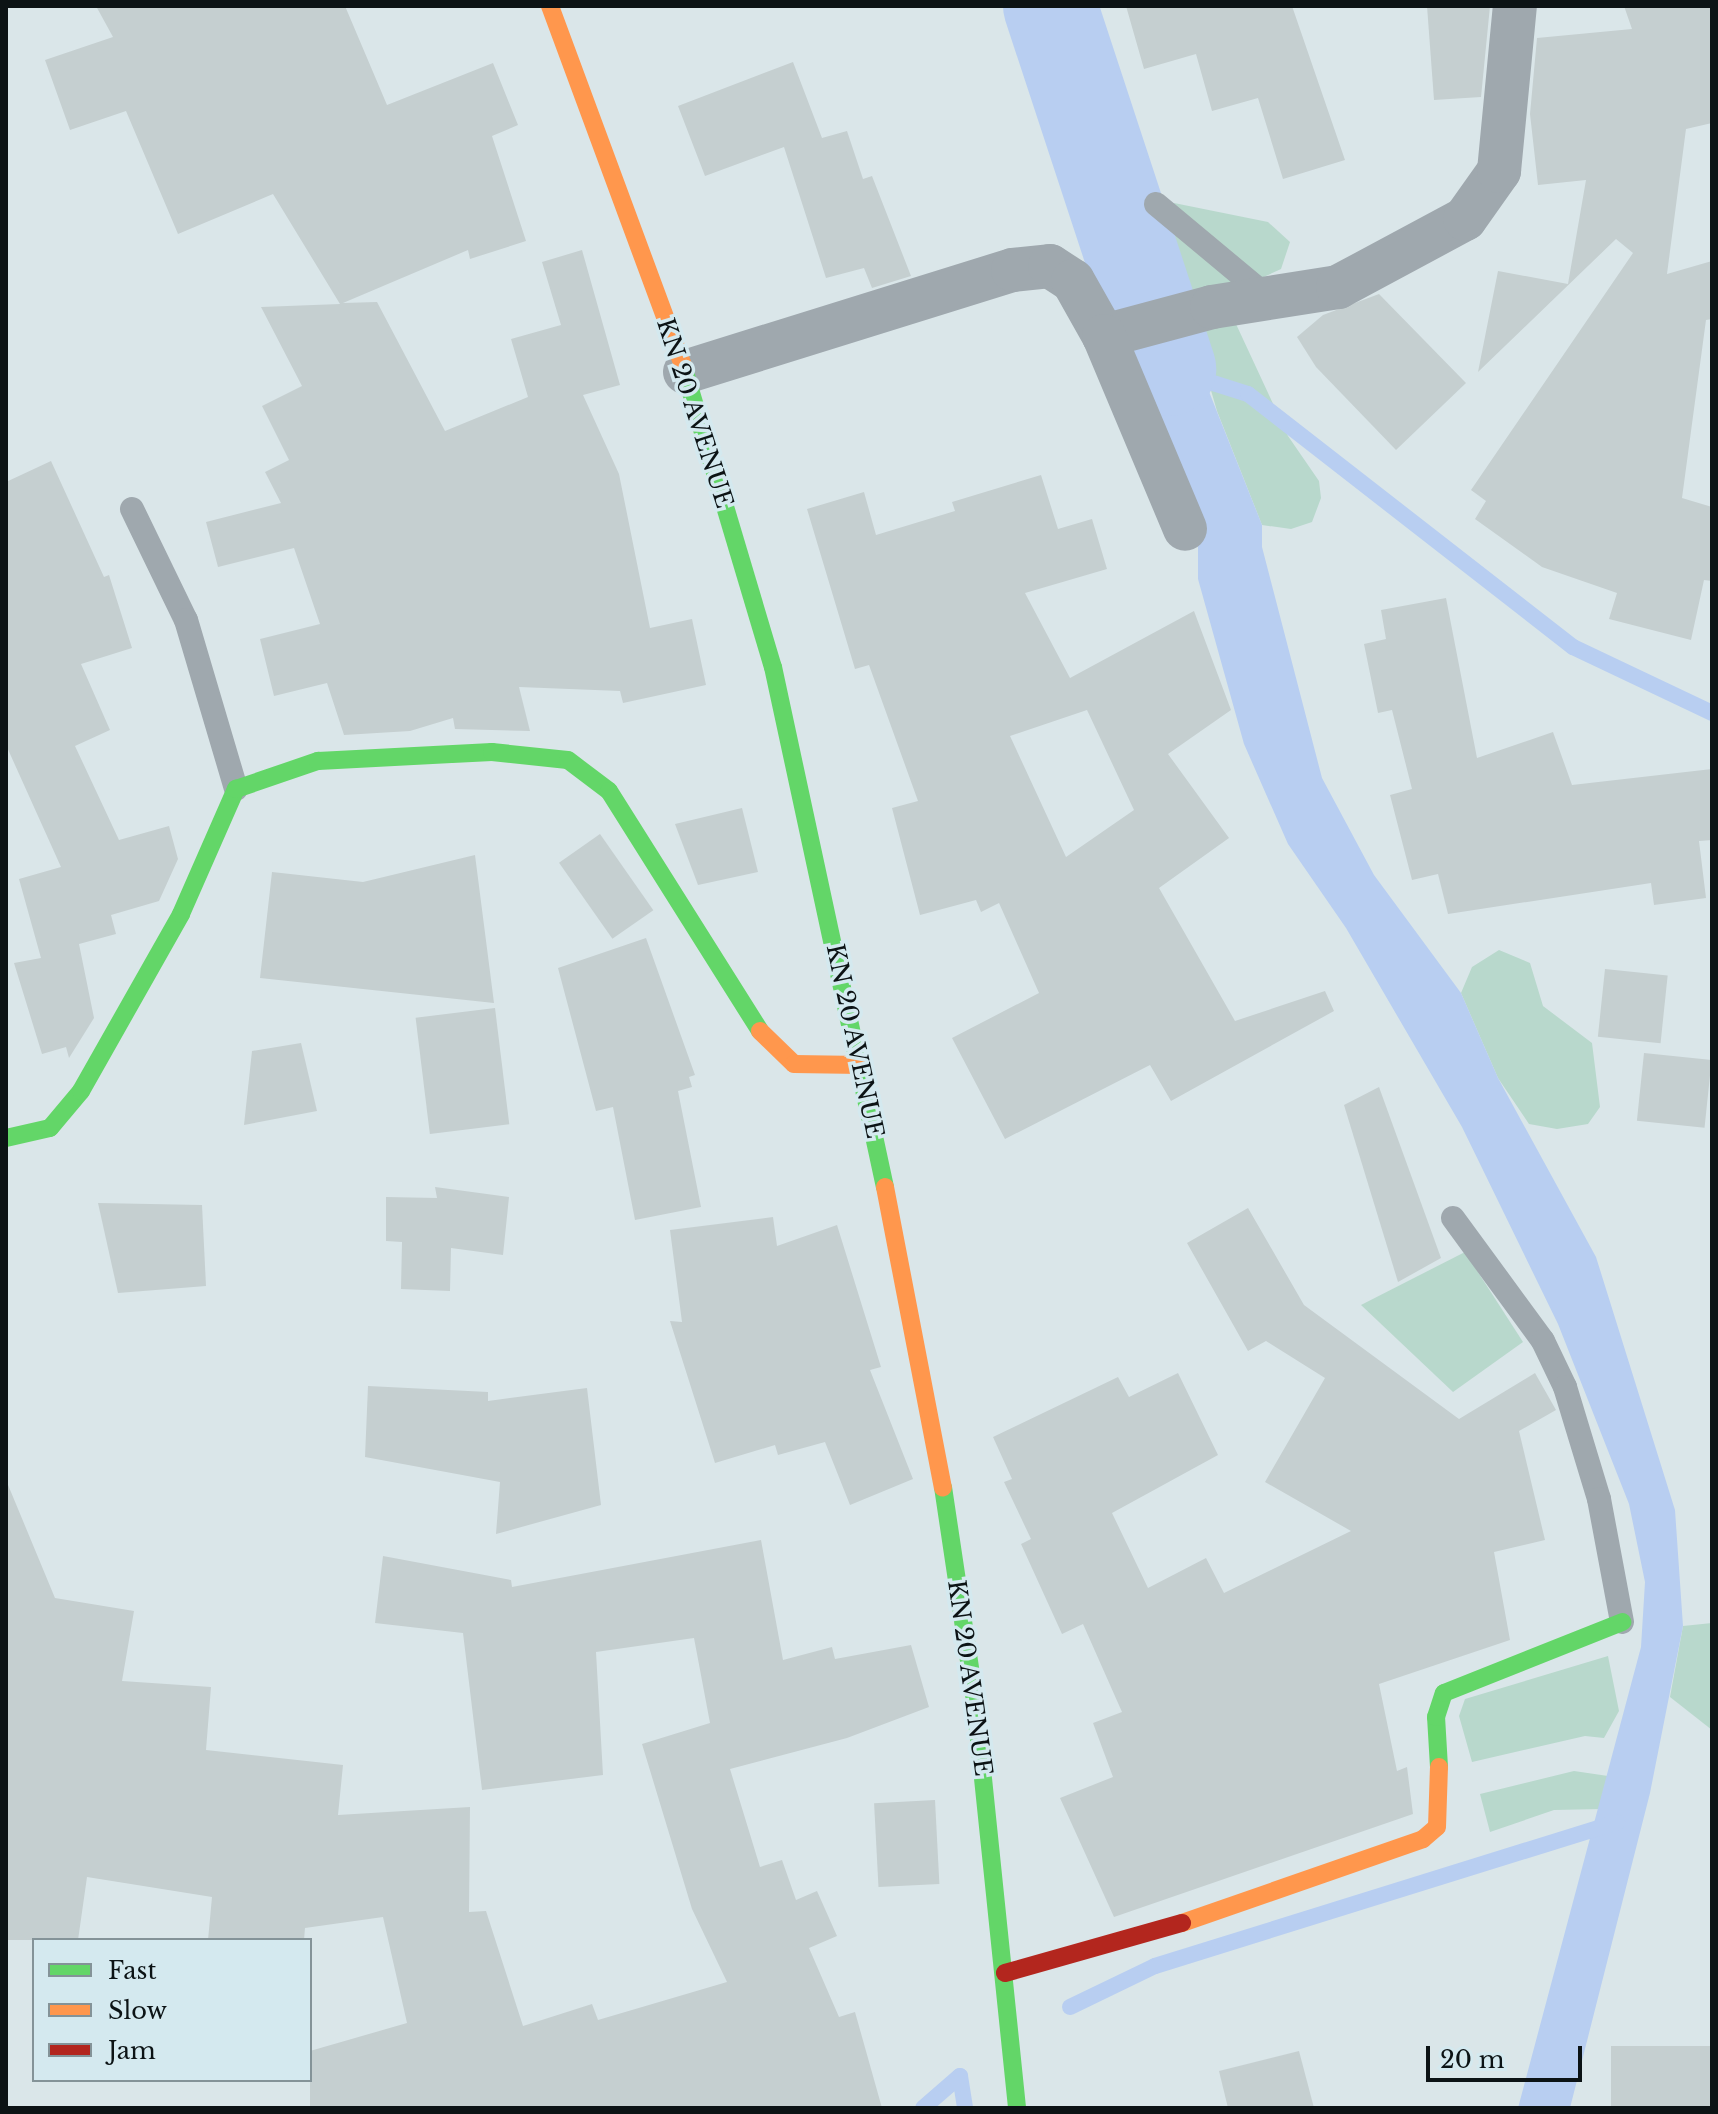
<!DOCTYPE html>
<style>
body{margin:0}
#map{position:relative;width:1718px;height:2114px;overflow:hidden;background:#dae6e9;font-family:"Libre Baskerville",serif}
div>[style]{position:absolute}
.green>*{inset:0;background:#b8d8cc}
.water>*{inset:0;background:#b8cef1}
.stream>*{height:16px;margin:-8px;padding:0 8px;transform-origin:8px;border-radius:8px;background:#b8cef1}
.river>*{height:94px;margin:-47px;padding:0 47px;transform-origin:47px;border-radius:47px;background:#b8cef1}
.building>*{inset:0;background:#c5cfd0;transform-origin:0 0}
.lane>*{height:24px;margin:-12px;padding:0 12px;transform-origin:12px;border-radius:12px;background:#9fa8ae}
.street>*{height:44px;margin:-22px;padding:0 22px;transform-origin:22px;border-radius:22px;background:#9fa8ae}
.fast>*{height:18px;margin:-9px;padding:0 9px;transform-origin:9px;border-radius:9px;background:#63d668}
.slow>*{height:18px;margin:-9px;padding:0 9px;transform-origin:9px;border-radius:9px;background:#ff974d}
.jam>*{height:18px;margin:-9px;padding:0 9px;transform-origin:9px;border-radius:9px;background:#b3261e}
span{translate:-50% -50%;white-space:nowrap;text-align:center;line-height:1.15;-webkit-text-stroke:7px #d4e9ef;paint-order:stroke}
.street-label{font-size:24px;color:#0c1315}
.frame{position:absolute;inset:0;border:8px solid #0c1315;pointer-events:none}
.legend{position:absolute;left:32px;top:1938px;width:280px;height:144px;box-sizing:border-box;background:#d4e9ef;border:2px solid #849398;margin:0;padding:10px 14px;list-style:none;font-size:24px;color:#0c1315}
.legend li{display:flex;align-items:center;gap:16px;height:40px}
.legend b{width:40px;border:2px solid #849398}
.scale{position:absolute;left:1426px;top:2046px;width:156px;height:36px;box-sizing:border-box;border:4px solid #0c1315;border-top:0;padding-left:10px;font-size:24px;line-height:28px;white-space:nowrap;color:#0c1315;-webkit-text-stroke:6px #d4e9ef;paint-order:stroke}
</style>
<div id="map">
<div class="green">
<div style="clip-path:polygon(1174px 203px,1268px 222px,1290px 242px,1281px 269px,1233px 291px,1179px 301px,1145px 238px,1148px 213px)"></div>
<div style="clip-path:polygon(1236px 324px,1288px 436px,1319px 481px,1321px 498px,1312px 522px,1291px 529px,1262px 525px,1217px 411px,1194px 332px)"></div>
<div style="clip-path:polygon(1499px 950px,1530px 963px,1543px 1006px,1592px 1043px,1600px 1107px,1588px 1124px,1557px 1129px,1529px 1124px,1498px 1078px,1461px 993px,1472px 967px)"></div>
<div style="clip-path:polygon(1465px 1252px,1523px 1342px,1453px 1392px,1361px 1305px)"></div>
<div style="clip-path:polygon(1712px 1623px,1712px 1730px,1670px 1697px,1683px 1626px)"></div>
<div style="clip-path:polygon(1608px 1656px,1619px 1711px,1604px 1738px,1585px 1736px,1472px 1762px,1459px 1716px,1465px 1699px)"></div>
<div style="clip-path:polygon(1574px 1771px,1608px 1776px,1602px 1809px,1554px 1810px,1490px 1832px,1480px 1794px)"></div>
</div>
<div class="water">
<div style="clip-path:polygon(1169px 369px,1204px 379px,1262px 525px,1262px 547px,1322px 778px,1374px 875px,1461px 993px,1498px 1078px,1596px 1257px,1675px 1510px,1683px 1626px,1650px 1793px,1570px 2108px,1518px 2108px,1641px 1647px,1645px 1582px,1629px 1504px,1558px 1324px,1462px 1127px,1346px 928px,1288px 844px,1244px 744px,1198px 579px,1198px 540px,1147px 378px)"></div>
</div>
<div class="stream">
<div style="left:1169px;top:369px;width:83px;rotate:17.6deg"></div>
<div style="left:1248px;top:394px;width:412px;rotate:37.9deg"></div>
<div style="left:1573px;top:647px;width:154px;rotate:25.4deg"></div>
<div style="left:1070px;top:2007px;width:94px;rotate:-25.8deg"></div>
<div style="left:1155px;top:1966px;width:484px;rotate:-17.3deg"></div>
<div style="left:960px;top:2076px;width:32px;rotate:81deg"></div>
<div style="left:923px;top:2108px;width:49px;rotate:-40.9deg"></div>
</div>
<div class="river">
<div style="left:1050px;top:6px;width:382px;rotate:71.8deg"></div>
</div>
<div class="building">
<div style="clip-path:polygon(96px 6px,345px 6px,387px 105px,493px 63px,518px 125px,492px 136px,526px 241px,470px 259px,468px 250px,343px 303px,377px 302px,445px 431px,528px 397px,511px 339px,561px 325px,542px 262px,582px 250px,620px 385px,583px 395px,619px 474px,650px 628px,692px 619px,706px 685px,623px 703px,620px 691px,519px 687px,530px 731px,455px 729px,453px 718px,410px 731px,344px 735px,327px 683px,274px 696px,260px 639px,320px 624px,294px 548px,218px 567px,206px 522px,281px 503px,265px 472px,289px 460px,262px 406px,302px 386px,261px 307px,340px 304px,273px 194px,178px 234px,126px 111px,70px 130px,45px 60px,113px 37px)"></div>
<div style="clip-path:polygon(1126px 6px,1292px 6px,1345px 160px,1283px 179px,1258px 98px,1212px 111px,1196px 54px,1144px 69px)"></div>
<div style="clip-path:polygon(1427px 6px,1490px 6px,1481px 97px,1434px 100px)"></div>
<div style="clip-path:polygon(1624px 6px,1712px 6px,1712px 123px,1686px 129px,1667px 274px,1712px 261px,1712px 319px,1706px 320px,1682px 498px,1712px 507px,1712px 581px,1704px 580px,1691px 640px,1609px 619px,1617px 593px,1542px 567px,1475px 519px,1486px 501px,1471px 490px,1633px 253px,1616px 239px,1478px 372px,1498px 271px,1568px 284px,1586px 180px,1538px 185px,1530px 114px,1537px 38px,1632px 29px)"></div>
<div style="clip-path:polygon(793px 62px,822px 138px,847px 131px,863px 179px,872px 176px,911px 276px,872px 288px,864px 268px,826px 278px,784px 147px,705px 176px,678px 106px)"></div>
<div style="clip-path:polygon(1379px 294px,1466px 383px,1396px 450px,1316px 367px,1297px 337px,1323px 315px)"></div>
<div style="clip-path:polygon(51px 461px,104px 577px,109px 575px,132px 648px,81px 664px,110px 730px,75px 746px,119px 840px,169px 826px,178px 859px,159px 901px,111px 915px,116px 934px,79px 944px,94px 1018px,69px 1058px,66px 1047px,42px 1054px,14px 963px,41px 958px,19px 879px,61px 867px,6px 745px,6px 482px)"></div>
<div style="clip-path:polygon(evenodd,1041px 475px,1058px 529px,1092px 519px,1107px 569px,1025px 593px,1070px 678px,1194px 611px,1231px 710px,1168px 754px,1229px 838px,1159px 888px,1235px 1021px,1325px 991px,1334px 1011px,1171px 1101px,1150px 1065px,1005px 1139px,952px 1038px,1039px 993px,999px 903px,981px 912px,976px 900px,920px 915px,892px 808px,918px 801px,869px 665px,855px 669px,807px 509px,864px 492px,876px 535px,955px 511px,952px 502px,1041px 475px,1087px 710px,1134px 810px,1066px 857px,1010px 736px,1087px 710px)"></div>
<div style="clip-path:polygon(1446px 598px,1477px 758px,1553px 732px,1572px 785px,1712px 769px,1712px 840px,1699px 841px,1706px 898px,1654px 905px,1651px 883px,1448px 914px,1438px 874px,1412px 880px,1390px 795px,1412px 789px,1392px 710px,1378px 713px,1364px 644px,1386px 639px,1381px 610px)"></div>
<div style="clip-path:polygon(742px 808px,758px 872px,698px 885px,675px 824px)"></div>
<div style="left:600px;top:834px;width:93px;height:50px;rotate:55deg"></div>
<div style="clip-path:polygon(475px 855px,494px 1003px,260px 978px,272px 872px,363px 882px)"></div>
<div style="clip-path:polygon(646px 938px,695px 1075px,689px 1077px,692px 1087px,678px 1091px,701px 1207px,635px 1220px,613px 1107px,596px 1111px,558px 968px)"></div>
<div style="left:1605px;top:969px;width:63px;height:68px;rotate:6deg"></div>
<div style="left:495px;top:1008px;width:117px;height:80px;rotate:83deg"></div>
<div style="clip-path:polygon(301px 1043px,317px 1111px,244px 1125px,252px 1051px)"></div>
<div style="left:1644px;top:1053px;width:68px;height:68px;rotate:6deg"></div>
<div style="clip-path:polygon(1379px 1087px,1441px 1258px,1398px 1282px,1344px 1105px)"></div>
<div style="clip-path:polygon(435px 1187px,509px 1197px,503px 1255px,451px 1248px,450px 1291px,401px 1289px,402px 1242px,386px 1241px,386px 1197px,437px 1198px)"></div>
<div style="clip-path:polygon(98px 1203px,202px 1205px,206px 1286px,118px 1293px)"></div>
<div style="clip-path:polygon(1248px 1208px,1304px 1305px,1459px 1419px,1535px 1373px,1556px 1410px,1519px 1431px,1545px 1540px,1494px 1552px,1510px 1640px,1379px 1684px,1397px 1771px,1407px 1767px,1413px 1814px,1114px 1917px,1060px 1798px,1113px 1777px,1093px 1723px,1122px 1712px,1083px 1624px,1062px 1634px,1021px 1544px,1031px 1539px,1004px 1482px,1012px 1479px,993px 1437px,1118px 1377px,1129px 1397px,1178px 1373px,1218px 1455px,1112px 1513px,1148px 1588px,1206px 1558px,1224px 1593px,1351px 1531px,1265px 1482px,1325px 1378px,1266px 1341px,1248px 1351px,1187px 1243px)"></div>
<div style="clip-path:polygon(773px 1217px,777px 1246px,837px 1225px,881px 1367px,870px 1370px,913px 1479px,850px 1505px,825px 1442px,778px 1455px,775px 1445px,715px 1463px,670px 1321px,682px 1322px,670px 1230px)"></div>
<div style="clip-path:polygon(368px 1386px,488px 1392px,488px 1401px,587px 1388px,601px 1505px,496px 1534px,500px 1482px,365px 1457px)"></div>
<div style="clip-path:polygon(6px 1480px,55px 1598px,134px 1611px,122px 1681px,211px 1687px,206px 1750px,343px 1765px,338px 1815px,470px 1807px,469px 1912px,486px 1911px,523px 2026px,592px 2004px,598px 2020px,727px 1982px,692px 1909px,642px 1744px,710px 1723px,694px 1638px,596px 1652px,603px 1775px,482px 1790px,463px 1633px,375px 1623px,383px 1556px,511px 1580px,512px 1587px,761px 1540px,783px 1660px,832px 1647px,835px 1659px,911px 1645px,929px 1707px,847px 1738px,730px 1769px,760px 1867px,782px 1860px,796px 1900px,817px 1891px,837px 1936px,809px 1948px,839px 2017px,855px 2012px,882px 2108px,310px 2108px,310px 2051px,407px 2023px,383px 1917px,305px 1928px,304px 1940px,208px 1940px,212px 1897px,87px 1877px,78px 1940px,6px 1940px)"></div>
<div style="left:935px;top:1800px;width:84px;height:61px;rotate:87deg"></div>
<div style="left:1712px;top:2046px;width:62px;height:101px;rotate:90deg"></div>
<div style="clip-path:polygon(1299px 2051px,1314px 2108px,1228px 2108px,1219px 2071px)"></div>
</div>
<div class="lane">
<div style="left:1156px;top:204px;width:148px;rotate:39.8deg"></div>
<div style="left:132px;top:509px;width:123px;rotate:64.1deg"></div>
<div style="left:186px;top:620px;width:176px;rotate:73.5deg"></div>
<div style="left:1453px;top:1218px;width:152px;rotate:53.8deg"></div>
<div style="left:1543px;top:1341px;width:51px;rotate:64.4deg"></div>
<div style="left:1565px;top:1387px;width:117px;rotate:73.1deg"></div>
<div style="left:1599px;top:1499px;width:125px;rotate:79.4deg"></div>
</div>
<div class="street">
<div style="left:1104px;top:336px;width:112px;rotate:-15deg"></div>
<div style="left:1212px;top:307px;width:128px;rotate:-9deg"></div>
<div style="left:1338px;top:287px;width:144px;rotate:-28.2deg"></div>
<div style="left:1465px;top:219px;width:59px;rotate:-54.7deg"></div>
<div style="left:1499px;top:171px;width:166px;rotate:-84.5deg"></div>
<div style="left:685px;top:372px;width:343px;rotate:-17.3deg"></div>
<div style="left:1013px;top:270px;width:37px;rotate:-6deg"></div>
<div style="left:1050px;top:266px;width:27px;rotate:33deg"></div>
<div style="left:1073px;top:281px;width:63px;rotate:60.6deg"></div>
<div style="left:1104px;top:336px;width:209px;rotate:67.2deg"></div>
</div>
<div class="fast">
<div style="left:684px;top:369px;width:311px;rotate:73.4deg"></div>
<div style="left:773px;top:667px;width:532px;rotate:77.85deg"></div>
<div style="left:6px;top:1138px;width:45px;rotate:-12.8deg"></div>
<div style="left:50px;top:1128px;width:48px;rotate:-50deg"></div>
<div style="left:81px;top:1091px;width:203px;rotate:-60.5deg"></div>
<div style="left:181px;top:914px;width:137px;rotate:-66.3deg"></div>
<div style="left:236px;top:789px;width:87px;rotate:-18.9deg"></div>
<div style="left:318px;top:761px;width:174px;rotate:-3deg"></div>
<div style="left:492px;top:752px;width:76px;rotate:6deg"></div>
<div style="left:568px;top:760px;width:51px;rotate:37.1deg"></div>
<div style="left:609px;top:791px;width:284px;rotate:57.8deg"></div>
<div style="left:943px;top:1487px;width:216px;rotate:81.5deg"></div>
<div style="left:975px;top:1701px;width:409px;rotate:84.1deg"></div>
<div style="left:1439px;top:1767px;width:50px;rotate:-93.4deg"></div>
<div style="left:1436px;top:1717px;width:25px;rotate:-72deg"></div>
<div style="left:1444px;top:1693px;width:192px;rotate:-21.7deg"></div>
</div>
<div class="slow">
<div style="left:550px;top:6px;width:387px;rotate:69.7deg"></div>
<div style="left:760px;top:1031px;width:47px;rotate:44.1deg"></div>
<div style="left:794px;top:1064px;width:67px;rotate:0.9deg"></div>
<div style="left:885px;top:1187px;width:306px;rotate:79.1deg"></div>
<div style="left:1182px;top:1923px;width:255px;rotate:-19.2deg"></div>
<div style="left:1423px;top:1839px;width:18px;rotate:-41deg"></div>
<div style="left:1437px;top:1827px;width:60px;rotate:-88.1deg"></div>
</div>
<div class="jam">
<div style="left:1005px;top:1973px;width:184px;rotate:-15.8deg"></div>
</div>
<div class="street-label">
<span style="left:695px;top:413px;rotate:72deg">KN 20 AVENUE</span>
<span style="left:855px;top:1041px;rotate:78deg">KN 20 AVENUE</span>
<span style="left:970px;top:1678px;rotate:82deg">KN 20 AVENUE</span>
</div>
<div class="frame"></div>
<ul class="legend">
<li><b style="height:10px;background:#63d668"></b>Fast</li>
<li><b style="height:10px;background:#ff974d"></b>Slow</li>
<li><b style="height:10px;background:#b3261e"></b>Jam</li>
</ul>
<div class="scale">20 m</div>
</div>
